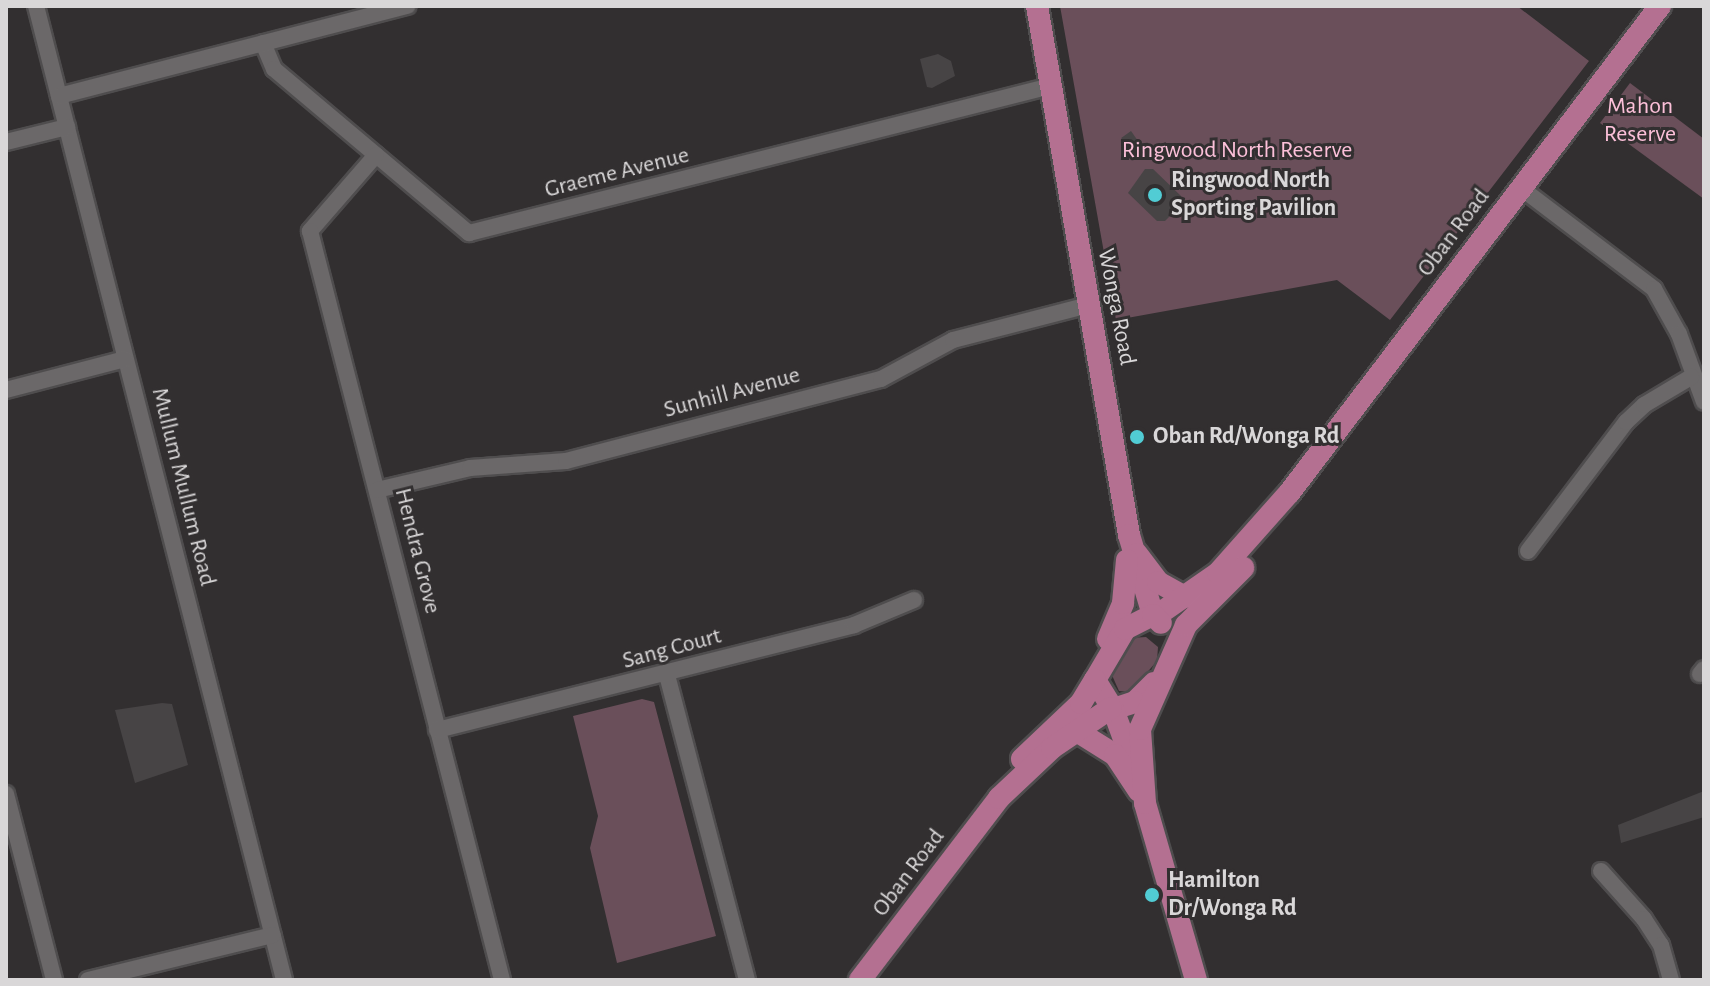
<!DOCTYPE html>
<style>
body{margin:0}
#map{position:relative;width:1710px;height:986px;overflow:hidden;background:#322f30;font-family:"Alegreya Sans",sans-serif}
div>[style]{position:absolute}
.green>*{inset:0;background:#6a4f5a}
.building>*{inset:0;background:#474445;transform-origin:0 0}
.roads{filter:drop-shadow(2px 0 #4f4d4e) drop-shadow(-2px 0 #4f4d4e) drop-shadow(0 2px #4f4d4e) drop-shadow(0 -2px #4f4d4e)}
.minor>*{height:16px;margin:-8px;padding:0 8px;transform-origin:8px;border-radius:8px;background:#6b6869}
.major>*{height:22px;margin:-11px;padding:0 11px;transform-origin:11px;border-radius:11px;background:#b47091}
.dots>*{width:22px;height:22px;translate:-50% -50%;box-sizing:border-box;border:4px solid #322f30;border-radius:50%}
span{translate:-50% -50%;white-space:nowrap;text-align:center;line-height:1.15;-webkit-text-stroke:6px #322f30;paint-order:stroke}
.park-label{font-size:24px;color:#fcc0d9}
.street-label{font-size:24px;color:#d9d7d8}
.poi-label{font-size:24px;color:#d9d7d8;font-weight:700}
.left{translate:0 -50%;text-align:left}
.frame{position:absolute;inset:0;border:8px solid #d9d7d8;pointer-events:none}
</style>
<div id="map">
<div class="green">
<div style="clip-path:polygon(1060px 6px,1517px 6px,1589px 61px,1390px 320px,1337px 280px,1116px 320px)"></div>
<div style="clip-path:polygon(1630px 83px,1704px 139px,1704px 199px,1600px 123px)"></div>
<div style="clip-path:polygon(1146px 637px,1158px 647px,1157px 661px,1130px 692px,1119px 691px,1111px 673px,1131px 638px)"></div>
<div style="clip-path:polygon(642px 699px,654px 702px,716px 936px,617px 963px,590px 848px,598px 816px,573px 716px)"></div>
</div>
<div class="building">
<div style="clip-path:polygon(938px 54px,951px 61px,955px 76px,932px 88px,927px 87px,920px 59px)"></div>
<div style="left:1131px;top:131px;width:16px;height:12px;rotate:55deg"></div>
<div style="clip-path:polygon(1145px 169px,1153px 169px,1181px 196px,1181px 205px,1165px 221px,1157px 221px,1128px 193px)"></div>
<div style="clip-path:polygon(162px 703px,172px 704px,188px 765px,135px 783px,115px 710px)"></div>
<div style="clip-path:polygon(1704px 791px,1704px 817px,1621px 843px,1618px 825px)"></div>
</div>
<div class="roads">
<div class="minor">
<div style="left:36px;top:6px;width:1005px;rotate:75.71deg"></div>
<div style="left:263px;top:43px;width:28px;rotate:67deg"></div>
<div style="left:274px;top:69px;width:255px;rotate:40.1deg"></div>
<div style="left:469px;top:233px;width:600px;rotate:-14.18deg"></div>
<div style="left:59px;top:96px;width:360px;rotate:-14.5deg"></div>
<div style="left:6px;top:142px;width:63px;rotate:-13.8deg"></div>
<div style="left:376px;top:155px;width:101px;rotate:131deg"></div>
<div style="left:310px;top:231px;width:773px;rotate:75.62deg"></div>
<div style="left:1521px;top:188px;width:167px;rotate:37.2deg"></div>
<div style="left:1654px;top:289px;width:51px;rotate:60.9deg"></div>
<div style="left:1679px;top:334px;width:72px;rotate:69.8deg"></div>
<div style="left:6px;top:390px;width:123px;rotate:-14.6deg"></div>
<div style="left:377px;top:490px;width:96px;rotate:-13.3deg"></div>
<div style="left:470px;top:468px;width:96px;rotate:-4.2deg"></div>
<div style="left:566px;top:461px;width:325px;rotate:-14.6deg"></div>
<div style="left:881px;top:379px;width:82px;rotate:-28.4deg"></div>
<div style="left:953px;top:340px;width:139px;rotate:-14.5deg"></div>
<div style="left:1528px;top:551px;width:162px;rotate:-52.8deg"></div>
<div style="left:1626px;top:422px;width:25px;rotate:-43deg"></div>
<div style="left:1644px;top:405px;width:55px;rotate:-30.8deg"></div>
<div style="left:1700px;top:674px;width:6px;rotate:-51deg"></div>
<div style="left:667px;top:675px;width:315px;rotate:75.3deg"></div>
<div style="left:437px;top:730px;width:430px;rotate:-14.1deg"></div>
<div style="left:854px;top:625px;width:65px;rotate:-22.6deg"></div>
<div style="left:6px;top:794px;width:192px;rotate:75.5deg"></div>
<div style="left:1601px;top:871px;width:64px;rotate:48.1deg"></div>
<div style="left:1644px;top:919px;width:31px;rotate:57deg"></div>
<div style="left:1661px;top:945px;width:36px;rotate:74deg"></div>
<div style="left:88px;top:980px;width:190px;rotate:-13.7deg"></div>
</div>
<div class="major">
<div style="left:1037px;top:6px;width:537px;rotate:80.13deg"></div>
<div style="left:1129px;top:535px;width:84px;rotate:73.3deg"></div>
<div style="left:1137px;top:554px;width:35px;rotate:53deg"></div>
<div style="left:1158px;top:582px;width:31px;rotate:29deg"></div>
<div style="left:1156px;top:616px;width:75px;rotate:-34.7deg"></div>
<div style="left:1218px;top:573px;width:108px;rotate:-48.4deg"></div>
<div style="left:1290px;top:492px;width:611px;rotate:-52.72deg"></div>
<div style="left:1108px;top:639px;width:39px;rotate:-67deg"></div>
<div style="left:1123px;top:603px;width:43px;rotate:-84.7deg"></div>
<div style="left:1154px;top:683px;width:27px;rotate:135deg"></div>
<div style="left:1135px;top:702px;width:23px;rotate:162deg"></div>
<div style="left:1113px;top:709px;width:34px;rotate:-122deg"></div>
<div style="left:1095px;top:680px;width:59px;rotate:-59.5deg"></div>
<div style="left:1125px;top:629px;width:31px;rotate:-27deg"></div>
<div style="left:1153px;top:615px;width:11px;rotate:45deg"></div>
<div style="left:1113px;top:709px;width:64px;rotate:69.9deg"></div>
<div style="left:1075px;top:730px;width:47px;rotate:32deg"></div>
<div style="left:1115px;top:755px;width:43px;rotate:56.3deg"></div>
<div style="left:1022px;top:759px;width:81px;rotate:-43.5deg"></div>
<div style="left:1081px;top:703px;width:27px;rotate:-59deg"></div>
<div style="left:860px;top:980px;width:229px;rotate:-52.6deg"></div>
<div style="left:999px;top:798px;width:73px;rotate:-43.3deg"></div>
<div style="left:1052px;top:748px;width:71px;rotate:-34.1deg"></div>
<div style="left:1196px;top:980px;width:184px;rotate:-106.1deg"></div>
<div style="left:1145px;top:803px;width:74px;rotate:-93.9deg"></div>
<div style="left:1140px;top:729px;width:114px;rotate:-66.1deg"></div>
<div style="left:1186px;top:625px;width:81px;rotate:-45deg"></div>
</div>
</div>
<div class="dots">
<div style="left:1155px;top:195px;background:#51ccd4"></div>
<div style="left:1137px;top:437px;background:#51ccd4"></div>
<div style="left:1152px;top:895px;background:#51ccd4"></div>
</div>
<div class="park-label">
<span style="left:1640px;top:121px">Mahon<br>Reserve</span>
<span style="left:1237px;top:151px">Ringwood North Reserve</span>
</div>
<div class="street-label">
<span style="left:617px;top:173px;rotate:-14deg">Graeme Avenue</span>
<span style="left:1454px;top:233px;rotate:-53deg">Oban Road</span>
<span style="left:1116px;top:307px;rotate:79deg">Wonga Road</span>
<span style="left:732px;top:393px;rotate:-15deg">Sunhill Avenue</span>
<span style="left:183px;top:487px;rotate:76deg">Mullum Mullum Road</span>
<span style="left:417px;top:551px;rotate:76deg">Hendra Grove</span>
<span style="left:672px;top:649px;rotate:-15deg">Sang Court</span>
<span style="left:909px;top:873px;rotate:-53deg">Oban Road</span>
</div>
<div class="poi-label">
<span class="left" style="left:1171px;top:195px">Ringwood North<br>Sporting Pavilion</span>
<span class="left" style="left:1153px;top:437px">Oban Rd/Wonga Rd</span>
<span class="left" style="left:1168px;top:895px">Hamilton<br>Dr/Wonga Rd</span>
</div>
<div class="frame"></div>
</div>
